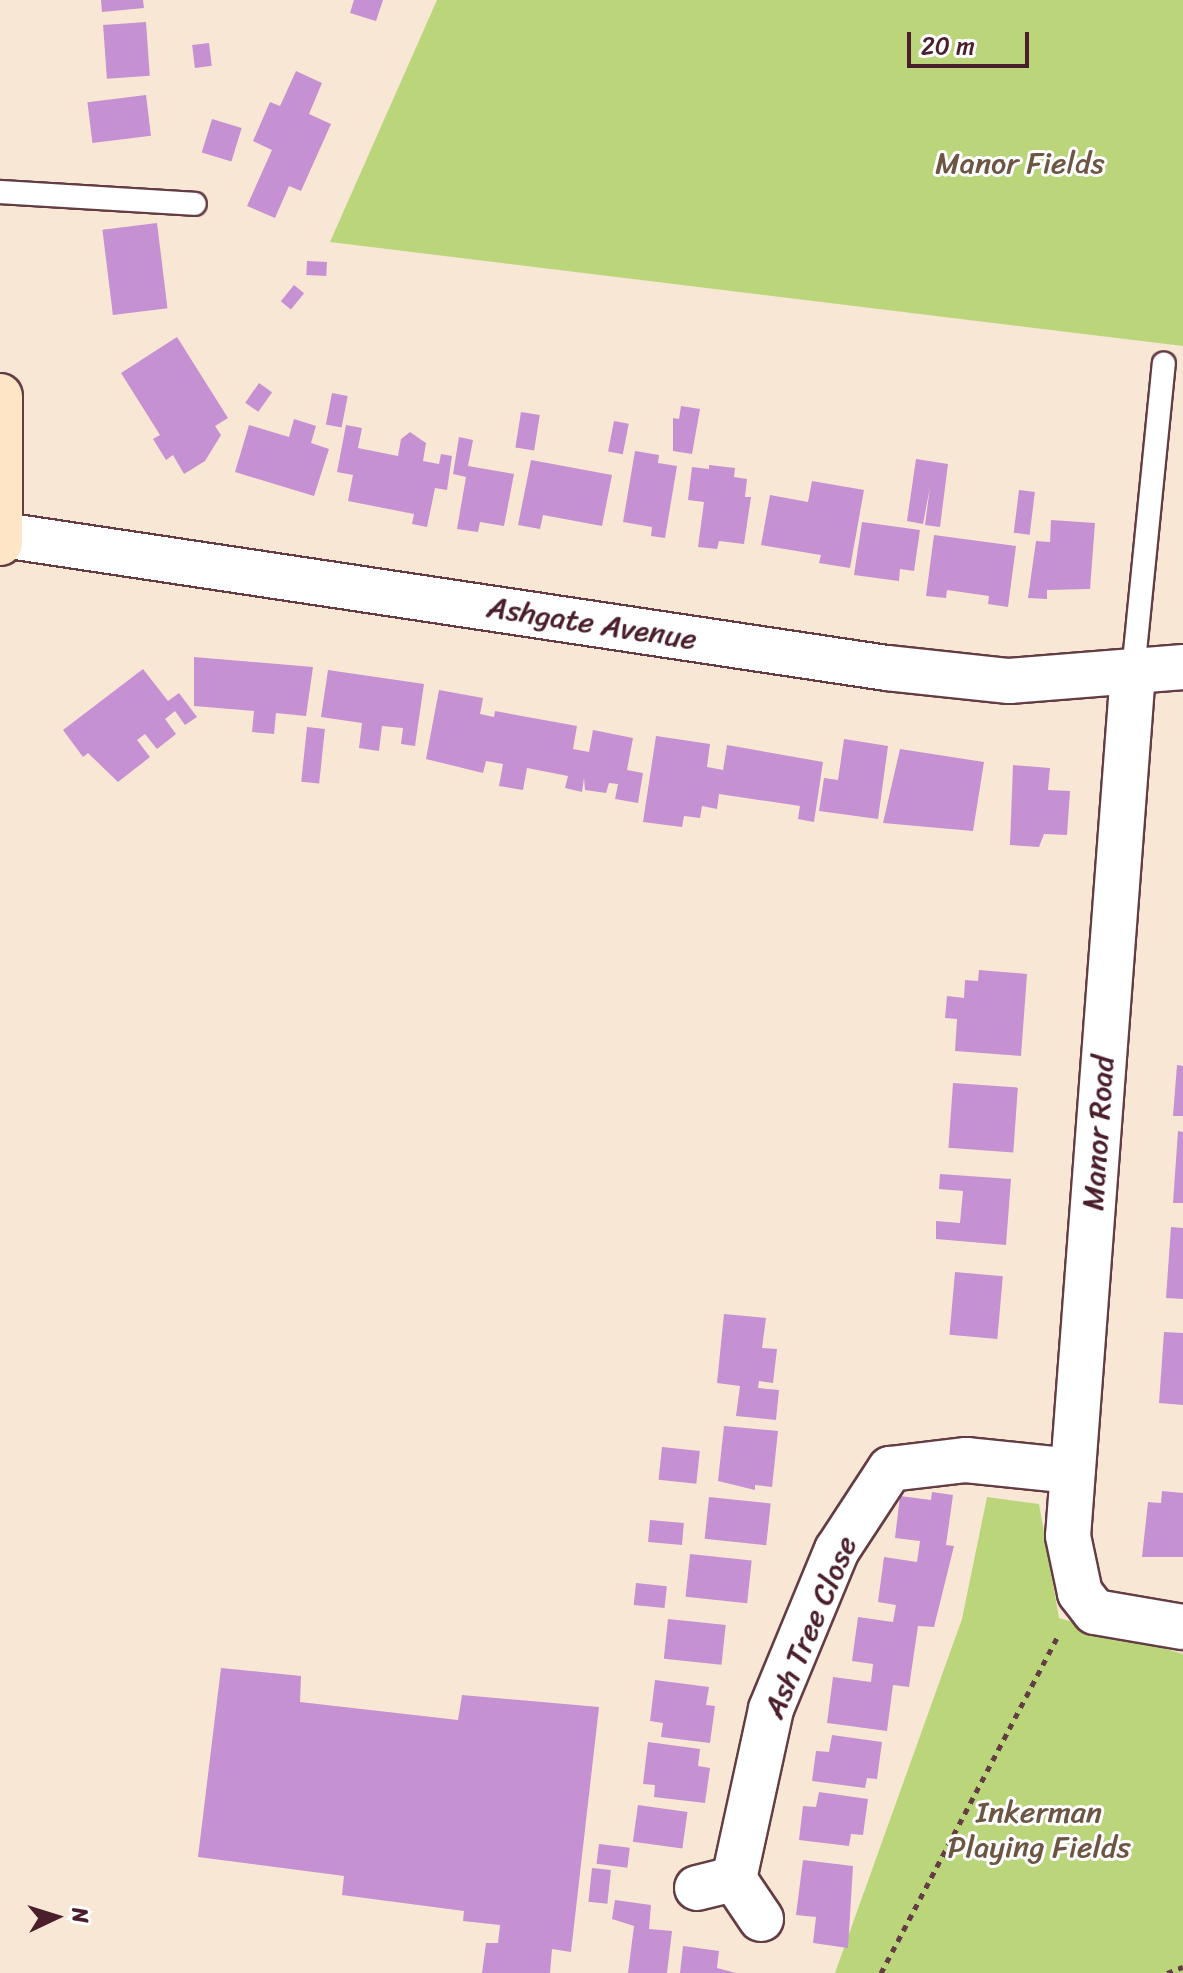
<!DOCTYPE html>
<style>
body{margin:0}
#map{position:relative;width:1183px;height:1973px;overflow:hidden;background:#f8e7d4;font-family:Sriracha,sans-serif}
div>[style]{position:absolute}
.green>*{inset:0;background:#bbd57b}
.building>*{inset:0;background:#c691d2;transform-origin:0 0}
.path>*{height:5px;margin-top:-2.5px;transform-origin:0;background:repeating-linear-gradient(90deg,#643d44 0 6px,transparent 0 12px)}
.roads{filter:drop-shadow(2px 0 #643d44) drop-shadow(-2px 0 #643d44) drop-shadow(0 2px #643d44) drop-shadow(0 -2px #643d44)}
.lane>*{height:22px;margin:-11px;padding:0 11px;transform-origin:11px;border-radius:11px;background:#fff}
.street>*{height:44px;margin:-22px;padding:0 22px;transform-origin:22px;border-radius:22px;background:#fff}
.secondary>*{height:44px;margin:-22px;padding:0 22px;transform-origin:22px;border-radius:22px;background:#fde5c5}
span{translate:-50% -50%;white-space:nowrap;text-align:center;line-height:1.15;-webkit-text-stroke:6px #fff;paint-order:stroke}
.park-label{font-size:30px;color:#6c5643}
.street-label{font-size:30px;color:#4a1f2b}
.north{position:absolute;left:16px;top:1877px;width:80px;height:80px;-webkit-text-stroke:6px #fff;paint-order:stroke;rotate:86deg;font-size:22px;font-weight:700;line-height:32px;text-align:center;color:#4a1f2b}
.north::after{content:'';display:block;margin:auto;width:28px;height:36px;background:#4a1f2b;clip-path:polygon(50% 0,100% 100%,50% 72%,0 100%)}
.scale{position:absolute;left:907px;top:32px;width:122px;height:36px;box-sizing:border-box;border:4px solid #4a1f2b;border-top:0;padding-left:10px;font-size:24px;line-height:28px;white-space:nowrap;color:#4a1f2b;-webkit-text-stroke:6px #fff;paint-order:stroke}
</style>
<div id="map">
<div class="green">
<div style="clip-path:polygon(437px 0,1183px 0,1183px 346px,330px 242px)"></div>
<div style="clip-path:polygon(987px 1497px,1039px 1504px,1059px 1618px,1183px 1654px,1183px 1973px,835px 1973px,962px 1619px)"></div>
</div>
<div class="building">
<div style="clip-path:polygon(101px 0,143px 0,144px 8px,102px 12px)"></div>
<div style="clip-path:polygon(354px 0,383px 0,376px 21px,350px 13px)"></div>
<div style="left:146px;top:22px;width:54px;height:43px;rotate:86deg"></div>
<div style="left:209px;top:43px;width:23px;height:17px;rotate:83deg"></div>
<div style="clip-path:polygon(296px 71px,322px 83px,309px 114px,331px 124px,301px 191px,289px 186px,275px 218px,247px 206px,272px 150px,253px 141px,270px 102px,280px 106px)"></div>
<div style="left:146px;top:95px;width:41px;height:59px;rotate:83deg"></div>
<div style="left:212px;top:119px;width:31px;height:35px;rotate:17deg"></div>
<div style="left:157px;top:223px;width:86px;height:55px;rotate:83deg"></div>
<div style="left:307px;top:261px;width:20px;height:14px;rotate:3deg"></div>
<div style="left:294px;top:285px;width:13px;height:21px;rotate:39deg"></div>
<div style="clip-path:polygon(177px 337px,228px 418px,215px 426px,221px 435px,205px 461px,184px 474px,173px 455px,166px 460px,153px 439px,160px 435px,121px 373px)"></div>
<div style="left:259px;top:383px;width:16px;height:24px;rotate:35deg"></div>
<div style="left:332px;top:393px;width:16px;height:32px;rotate:11deg"></div>
<div style="clip-path:polygon(681px 406px,700px 409px,692px 454px,673px 451px,673px 418px,679px 419px)"></div>
<div style="left:521px;top:412px;width:19px;height:36px;rotate:9deg"></div>
<div style="clip-path:polygon(294px 419px,316px 426px,311px 443px,329px 449px,314px 496px,235px 472px,249px 425px,289px 437px)"></div>
<div style="left:614px;top:421px;width:15px;height:31px;rotate:11deg"></div>
<div style="clip-path:polygon(346px 425px,362px 428px,358px 448px,398px 456px,401px 439px,410px 432px,426px 443px,423px 461px,439px 464px,441px 454px,452px 456px,447px 490px,435px 488px,427px 527px,412px 524px,414px 514px,348px 501px,353px 475px,337px 472px)"></div>
<div style="clip-path:polygon(459px 437px,473px 440px,468px 466px,514px 474px,504px 526px,480px 522px,478px 532px,457px 529px,466px 477px,453px 474px)"></div>
<div style="clip-path:polygon(635px 451px,659px 455px,658px 463px,677px 466px,665px 538px,651px 536px,652px 527px,623px 522px)"></div>
<div style="clip-path:polygon(916px 459px,948px 464px,940px 527px,925px 525px,930px 487px,923px 524px,907px 521px)"></div>
<div style="clip-path:polygon(531px 460px,612px 475px,602px 526px,543px 515px,540px 529px,518px 525px)"></div>
<div style="clip-path:polygon(709px 465px,735px 468px,734px 477px,747px 479px,745px 497px,751px 497px,744px 544px,719px 541px,717px 549px,698px 547px,704px 502px,688px 500px,692px 467px,709px 469px)"></div>
<div style="clip-path:polygon(812px 481px,864px 490px,850px 568px,819px 563px,821px 555px,761px 545px,770px 495px,808px 502px)"></div>
<div style="left:1019px;top:490px;width:16px;height:43px;rotate:7deg"></div>
<div style="clip-path:polygon(1051px 520px,1095px 523px,1090px 589px,1047px 590px,1047px 599px,1028px 598px,1036px 541px,1050px 542px)"></div>
<div style="clip-path:polygon(862px 522px,920px 530px,914px 571px,900px 569px,899px 581px,854px 575px)"></div>
<div style="clip-path:polygon(934px 535px,1016px 546px,1008px 607px,988px 604px,989px 596px,947px 590px,946px 598px,926px 596px)"></div>
<div style="clip-path:polygon(194px 657px,313px 667px,306px 716px,276px 713px,274px 734px,252px 732px,254px 711px,194px 706px)"></div>
<div style="clip-path:polygon(143px 669px,168px 701px,179px 693px,197px 717px,185px 725px,175px 711px,165px 719px,176px 734px,157px 749px,145px 734px,137px 740px,150px 757px,118px 782px,88px 753px,83px 757px,63px 730px)"></div>
<div style="clip-path:polygon(328px 670px,424px 684px,415px 746px,401px 744px,403px 728px,382px 726px,379px 751px,359px 748px,362px 723px,321px 717px)"></div>
<div style="clip-path:polygon(439px 690px,483px 698px,480px 714px,494px 717px,495px 711px,577px 726px,573px 749px,589px 752px,593px 730px,633px 738px,627px 770px,643px 773px,638px 803px,615px 799px,618px 784px,609px 783px,606px 793px,585px 790px,584px 778px,582px 792px,565px 788px,568px 776px,527px 768px,523px 790px,499px 786px,503px 764px,486px 761px,483px 773px,426px 759px)"></div>
<div style="left:307px;top:727px;width:18px;height:55px;rotate:6deg"></div>
<div style="clip-path:polygon(656px 736px,710px 744px,707px 767px,723px 770px,727px 745px,823px 762px,814px 822px,798px 819px,800px 806px,719px 794px,717px 809px,702px 806px,700px 818px,684px 816px,682px 827px,643px 822px)"></div>
<div style="clip-path:polygon(844px 739px,888px 746px,878px 819px,819px 811px,824px 778px,838px 780px)"></div>
<div style="clip-path:polygon(900px 749px,984px 762px,973px 831px,883px 823px)"></div>
<div style="clip-path:polygon(1013px 765px,1050px 768px,1048px 790px,1070px 791px,1067px 835px,1044px 834px,1039px 847px,1010px 845px)"></div>
<div style="clip-path:polygon(979px 970px,1027px 974px,1021px 1056px,955px 1051px,957px 1019px,945px 1018px,947px 996px,964px 998px,965px 980px,978px 981px)"></div>
<div style="clip-path:polygon(1177px 1065px,1183px 1066px,1183px 1116px,1173px 1116px)"></div>
<div style="left:953px;top:1083px;width:65px;height:65px;rotate:4deg"></div>
<div style="clip-path:polygon(1178px 1131px,1183px 1132px,1183px 1203px,1173px 1203px)"></div>
<div style="clip-path:polygon(940px 1174px,1011px 1179px,1006px 1245px,936px 1239px,936px 1221px,960px 1223px,963px 1191px,939px 1189px)"></div>
<div style="clip-path:polygon(1171px 1227px,1183px 1228px,1183px 1299px,1166px 1298px)"></div>
<div style="left:955px;top:1272px;width:48px;height:63px;rotate:5deg"></div>
<div style="clip-path:polygon(724px 1314px,766px 1318px,762px 1348px,777px 1349px,773px 1383px,759px 1381px,758px 1388px,779px 1390px,776px 1420px,736px 1416px,740px 1386px,717px 1383px)"></div>
<div style="clip-path:polygon(1164px 1332px,1183px 1333px,1183px 1405px,1159px 1403px)"></div>
<div style="clip-path:polygon(724px 1426px,778px 1431px,772px 1487px,755px 1485px,755px 1490px,718px 1481px)"></div>
<div style="left:662px;top:1447px;width:38px;height:33px;rotate:6deg"></div>
<div style="clip-path:polygon(1162px 1491px,1183px 1493px,1183px 1557px,1142px 1557px,1148px 1502px,1161px 1503px)"></div>
<div style="clip-path:polygon(932px 1492px,953px 1495px,946px 1545px,954px 1546px,934px 1627px,918px 1626px,909px 1687px,893px 1685px,887px 1731px,827px 1723px,833px 1677px,871px 1682px,873px 1664px,852px 1661px,858px 1617px,893px 1622px,896px 1605px,878px 1602px,884px 1557px,917px 1562px,920px 1541px,895px 1538px,900px 1496px,931px 1500px)"></div>
<div style="left:709px;top:1497px;width:62px;height:42px;rotate:6deg"></div>
<div style="left:650px;top:1520px;width:34px;height:22px;rotate:5deg"></div>
<div style="left:690px;top:1554px;width:62px;height:43px;rotate:6deg"></div>
<div style="left:636px;top:1583px;width:31px;height:22px;rotate:6deg"></div>
<div style="left:668px;top:1619px;width:58px;height:40px;rotate:6deg"></div>
<div style="clip-path:polygon(221px 1668px,301px 1676px,300px 1702px,458px 1720px,462px 1695px,599px 1707px,571px 1952px,552px 1949px,550px 1973px,482px 1973px,486px 1943px,498px 1943px,500px 1925px,463px 1921px,464px 1911px,342px 1895px,344px 1876px,198px 1857px)"></div>
<div style="clip-path:polygon(655px 1680px,709px 1687px,706px 1705px,715px 1706px,710px 1743px,661px 1737px,663px 1723px,650px 1721px)"></div>
<div style="clip-path:polygon(832px 1735px,882px 1742px,877px 1779px,867px 1778px,865px 1788px,812px 1781px,816px 1751px,829px 1752px)"></div>
<div style="clip-path:polygon(648px 1742px,700px 1749px,698px 1766px,710px 1768px,705px 1803px,654px 1797px,655px 1785px,643px 1784px)"></div>
<div style="clip-path:polygon(819px 1792px,868px 1799px,863px 1835px,851px 1834px,849px 1846px,799px 1840px,803px 1806px,816px 1807px)"></div>
<div style="left:638px;top:1805px;width:50px;height:37px;rotate:8deg"></div>
<div style="left:599px;top:1844px;width:31px;height:20px;rotate:7deg"></div>
<div style="clip-path:polygon(803px 1860px,853px 1866px,848px 1948px,813px 1943px,816px 1917px,796px 1915px)"></div>
<div style="left:592px;top:1868px;width:19px;height:34px;rotate:6deg"></div>
<div style="clip-path:polygon(615px 1900px,651px 1905px,649px 1929px,672px 1931px,667px 1973px,628px 1973px,634px 1926px,612px 1919px)"></div>
<div style="clip-path:polygon(683px 1946px,719px 1951px,717px 1968px,736px 1973px,680px 1973px)"></div>
</div>
<div class="path">
<div style="left:881px;top:1973px;width:383px;rotate:-62.3deg"></div>
<div style="left:1167px;top:1973px;width:17px;rotate:-21deg"></div>
</div>
<div class="roads">
<div class="lane">
<div style="left:0;top:192px;width:195px;rotate:3.5deg"></div>
<div style="left:1133px;top:672px;width:310px;rotate:-84.3deg"></div>
</div>
<div class="street">
<div style="left:3px;top:535px;width:894px;rotate:8.56deg"></div>
<div style="left:887px;top:668px;width:123px;rotate:6.1deg"></div>
<div style="left:1009px;top:681px;width:175px;rotate:-4.6deg"></div>
<div style="left:1133px;top:672px;width:866px;rotate:94.3deg"></div>
<div style="left:1068px;top:1536px;width:58px;rotate:78.1deg"></div>
<div style="left:1080px;top:1593px;width:24px;rotate:52deg"></div>
<div style="left:1095px;top:1612px;width:89px;rotate:9.7deg"></div>
<div style="left:697px;top:1888px;width:38px;rotate:-14deg"></div>
<div style="left:761px;top:1919px;width:48px;rotate:-124deg"></div>
<div style="left:734px;top:1879px;width:174px;rotate:-77.7deg"></div>
<div style="left:771px;top:1709px;width:172px;rotate:-67.5deg"></div>
<div style="left:837px;top:1550px;width:97px;rotate:-56.8deg"></div>
<div style="left:890px;top:1469px;width:77px;rotate:-6.8deg"></div>
<div style="left:966px;top:1460px;width:107px;rotate:5.9deg"></div>
</div>
<div class="secondary">
<div style="left:0;top:396px;width:147px;rotate:90deg"></div>
</div>
</div>
<div class="park-label">
<span style="left:1020px;top:163px">Manor Fields</span>
<span style="left:1039px;top:1829px">Inkerman<br>Playing Fields</span>
</div>
<div class="street-label">
<span style="left:592px;top:623px;rotate:9deg">Ashgate Avenue</span>
<span style="left:1098px;top:1133px;rotate:-86deg">Manor Road</span>
<span style="left:810px;top:1627px;rotate:-67deg">Ash Tree Close</span>
</div>
<div class="north">N</div>
<div class="scale">20 m</div>
</div>
